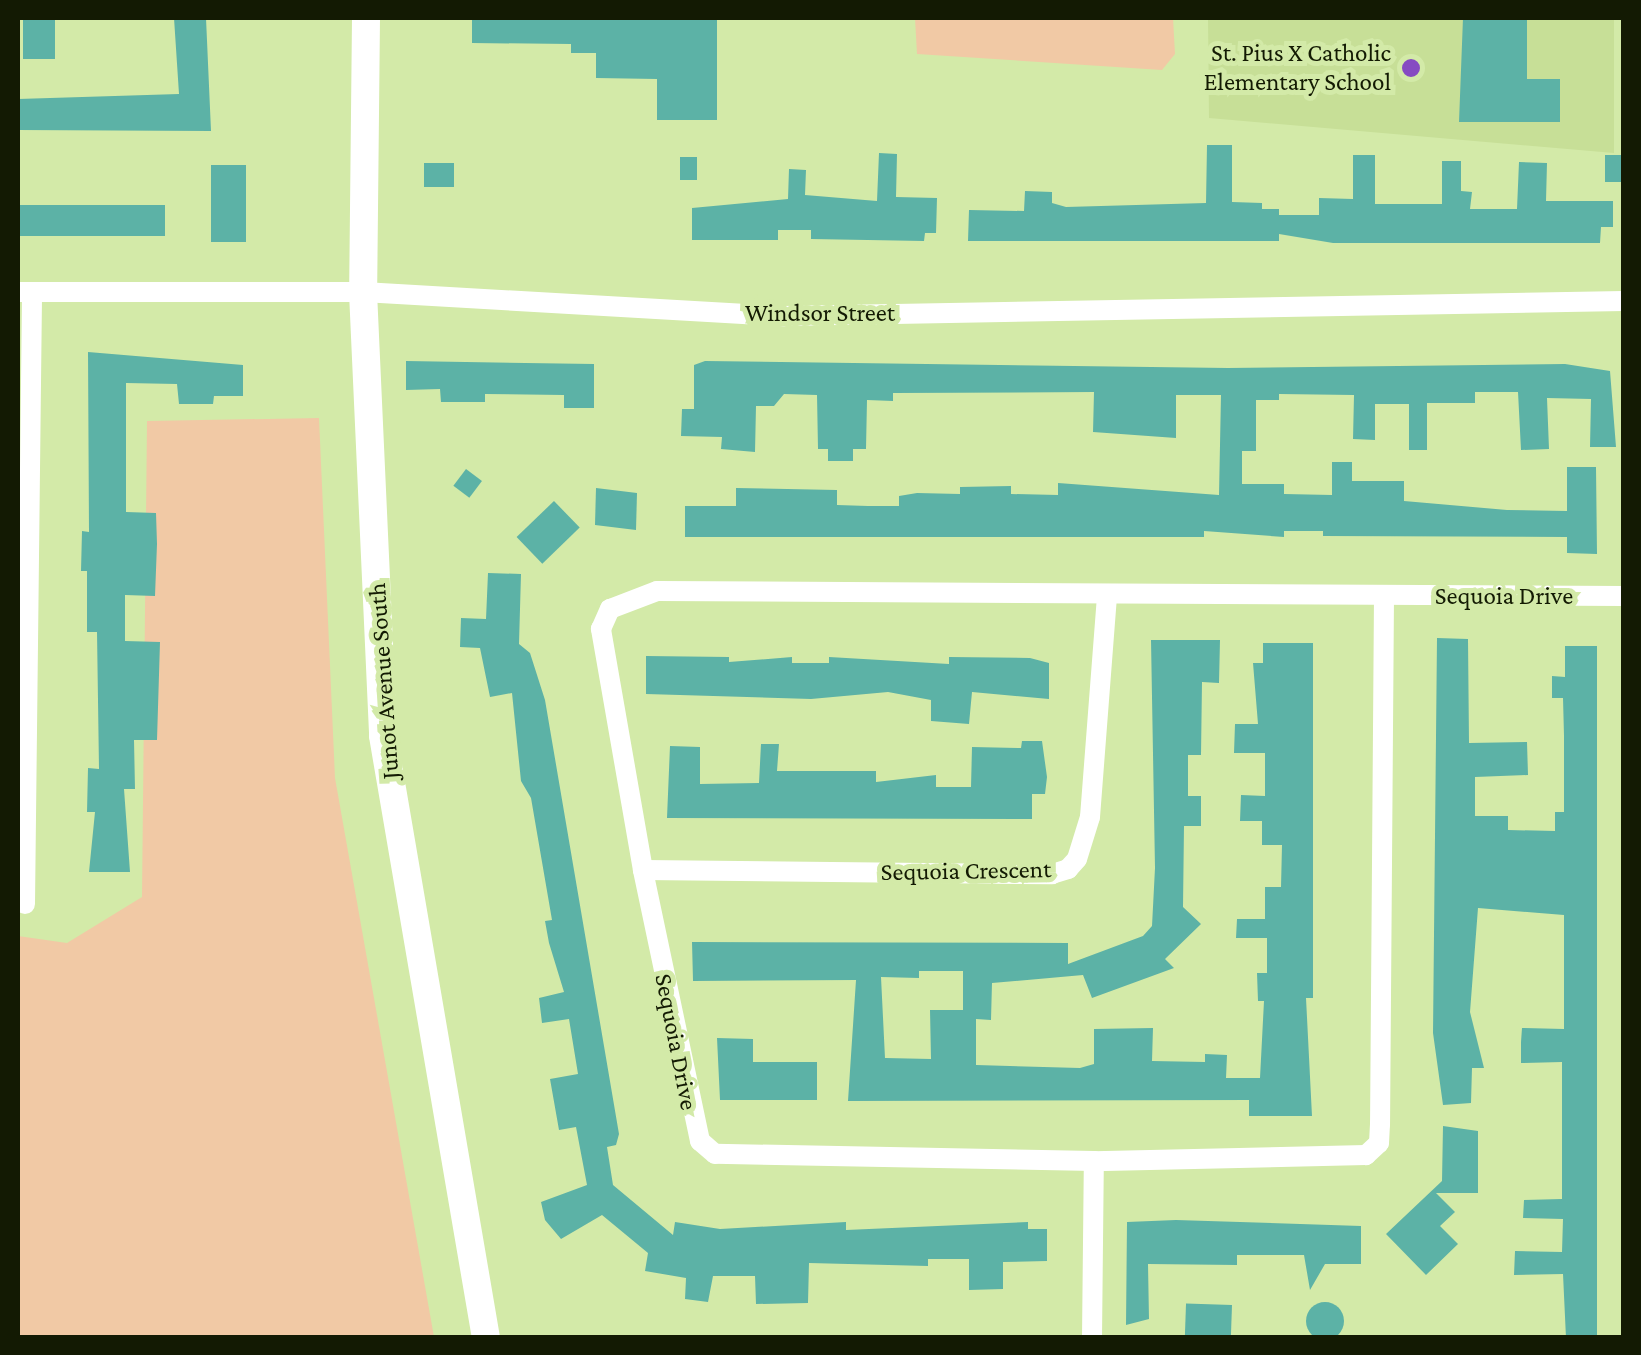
<!DOCTYPE html>
<style>
body{margin:0}
#map{position:relative;width:1641px;height:1355px;overflow:hidden;background:#d3eaa8;font-family:"Crimson Pro",serif}
div>[style]{position:absolute}
.built>*{inset:0;background:#c7df97}
.green>*{inset:0;background:#f1c9a5}
.building>*{inset:0;background:#5cb2a6;transform-origin:0 0}
.round{border-radius:50%}
.street>*{height:20px;margin:-10px;padding:0 10px;transform-origin:10px;border-radius:10px;background:#fff}
.secondary>*{height:28px;margin:-14px;padding:0 14px;transform-origin:14px;border-radius:14px;background:#fff}
.dots>*{width:28px;height:28px;translate:-50% -50%;box-sizing:border-box;border:5px solid #d3eaa8;border-radius:50%}
span{translate:-50% -50%;white-space:nowrap;text-align:center;line-height:1.15;-webkit-text-stroke:10px #d3eaa8;paint-order:stroke}
.poi-label{font-size:25px;color:#131a03}
.right{translate:-100% -50%;text-align:right}
.street-label{font-size:25px;color:#131a03}
.frame{position:absolute;inset:0;border:20px solid #131a03;pointer-events:none}
</style>
<div id="map">
<div class="built">
<div style="clip-path:polygon(1208px 18px,1614px 18px,1614px 153px,1209px 118px)"></div>
</div>
<div class="green">
<div style="clip-path:polygon(915px 18px,1173px 18px,1175px 54px,1162px 70px,917px 54px)"></div>
<div style="clip-path:polygon(319px 418px,335px 778px,434px 1337px,18px 1337px,18px 936px,67px 943px,142px 897px,147px 421px)"></div>
</div>
<div class="building">
<div style="left:23px;top:18px;width:32px;height:41px"></div>
<div style="clip-path:polygon(174px 18px,206px 18px,211px 131px,18px 130px,18px 99px,179px 94px)"></div>
<div style="clip-path:polygon(472px 18px,717px 18px,717px 120px,657px 120px,657px 79px,596px 78px,596px 53px,571px 53px,571px 44px,472px 43px)"></div>
<div style="clip-path:polygon(1463px 18px,1527px 18px,1527px 79px,1560px 79px,1560px 122px,1459px 122px)"></div>
<div style="clip-path:polygon(1207px 145px,1232px 145px,1232px 202px,1262px 203px,1262px 209px,1279px 209px,1279px 215px,1319px 215px,1319px 198px,1353px 199px,1353px 155px,1375px 155px,1375px 204px,1442px 204px,1442px 161px,1461px 161px,1461px 191px,1472px 192px,1470px 209px,1517px 209px,1519px 162px,1547px 163px,1546px 201px,1613px 201px,1613px 227px,1601px 227px,1600px 243px,1333px 243px,1279px 234px,1279px 241px,968px 241px,969px 210px,1024px 211px,1025px 191px,1052px 192px,1052px 203px,1066px 207px,1206px 203px)"></div>
<div style="clip-path:polygon(879px 153px,897px 154px,896px 197px,937px 198px,936px 233px,925px 233px,924px 241px,811px 239px,811px 230px,778px 230px,778px 240px,692px 240px,692px 208px,788px 199px,789px 169px,806px 170px,805px 195px,877px 201px)"></div>
<div style="left:1605px;top:155px;width:19px;height:27px"></div>
<div style="left:680px;top:157px;width:17px;height:23px"></div>
<div style="left:424px;top:163px;width:30px;height:24px"></div>
<div style="left:211px;top:165px;width:35px;height:77px"></div>
<div style="left:165px;top:205px;width:31px;height:147px;rotate:90deg"></div>
<div style="clip-path:polygon(88px 352px,243px 365px,243px 396px,214px 396px,213px 404px,179px 404px,177px 384px,126px 383px,126px 512px,156px 513px,157px 544px,155px 596px,125px 595px,125px 641px,160px 642px,157px 740px,134px 740px,135px 789px,124px 789px,130px 872px,89px 872px,95px 812px,87px 812px,88px 768px,99px 769px,97px 632px,87px 632px,87px 571px,81px 571px,82px 531px,89px 532px)"></div>
<div style="clip-path:polygon(406px 361px,594px 364px,594px 408px,564px 408px,564px 395px,485px 394px,485px 402px,441px 402px,440px 389px,406px 390px)"></div>
<div style="clip-path:polygon(705px 361px,1228px 368px,1565px 364px,1610px 371px,1616px 447px,1590px 447px,1591px 399px,1547px 398px,1549px 449px,1521px 450px,1518px 392px,1475px 392px,1475px 403px,1427px 403px,1427px 450px,1409px 450px,1409px 404px,1375px 404px,1375px 440px,1353px 439px,1354px 395px,1279px 394px,1279px 400px,1256px 400px,1256px 451px,1242px 451px,1242px 484px,1284px 484px,1284px 494px,1332px 495px,1332px 462px,1352px 462px,1352px 481px,1404px 481px,1404px 501px,1507px 510px,1567px 511px,1567px 467px,1596px 467px,1597px 554px,1567px 553px,1567px 537px,1323px 536px,1323px 531px,1284px 531px,1284px 537px,1204px 531px,1204px 537px,685px 537px,685px 506px,736px 506px,736px 488px,837px 490px,837px 505px,868px 506px,899px 506px,899px 496px,917px 493px,960px 494px,960px 487px,1011px 486px,1011px 494px,1058px 495px,1058px 483px,1219px 495px,1221px 395px,1176px 395px,1176px 438px,1093px 432px,1094px 392px,893px 393px,893px 401px,867px 400px,866px 449px,853px 449px,853px 461px,828px 461px,828px 449px,818px 449px,817px 395px,784px 394px,774px 406px,756px 406px,755px 452px,721px 449px,722px 437px,681px 436px,682px 409px,694px 409px,694px 365px)"></div>
<div style="left:466px;top:469px;width:20px;height:21px;rotate:37deg"></div>
<div style="clip-path:polygon(596px 488px,637px 493px,636px 530px,595px 525px)"></div>
<div style="left:554px;top:501px;width:37px;height:52px;rotate:46deg"></div>
<div style="clip-path:polygon(488px 573px,521px 574px,519px 644px,530px 653px,545px 700px,619px 1134px,616px 1145px,607px 1147px,613px 1185px,673px 1235px,675px 1222px,720px 1229px,846px 1222px,846px 1230px,1028px 1222px,1028px 1229px,1047px 1229px,1047px 1261px,1003px 1262px,1003px 1289px,969px 1290px,969px 1259px,928px 1259px,928px 1266px,809px 1263px,808px 1303px,756px 1304px,755px 1276px,713px 1276px,708px 1302px,685px 1299px,686px 1278px,645px 1271px,648px 1253px,602px 1215px,561px 1239px,545px 1220px,541px 1202px,587px 1185px,576px 1127px,559px 1130px,550px 1079px,578px 1074px,569px 1019px,542px 1023px,539px 998px,564px 992px,549px 943px,545px 921px,552px 920px,531px 798px,521px 781px,512px 693px,490px 697px,480px 648px,460px 647px,461px 618px,486px 619px)"></div>
<div style="clip-path:polygon(1437px 638px,1468px 639px,1469px 743px,1527px 742px,1528px 775px,1475px 777px,1475px 816px,1508px 816px,1508px 830px,1555px 831px,1555px 812px,1564px 812px,1564px 736px,1563px 698px,1552px 698px,1552px 676px,1565px 677px,1565px 646px,1597px 646px,1597px 1338px,1566px 1338px,1563px 1274px,1514px 1275px,1515px 1251px,1562px 1252px,1563px 1219px,1523px 1218px,1524px 1200px,1562px 1199px,1562px 1062px,1521px 1063px,1521px 1042px,1522px 1028px,1564px 1029px,1564px 915px,1478px 908px,1470px 1012px,1484px 1068px,1472px 1068px,1471px 1103px,1443px 1105px,1433px 1033px)"></div>
<div style="clip-path:polygon(evenodd,1151px 640px,1220px 640px,1219px 683px,1202px 682px,1201px 755px,1188px 755px,1188px 796px,1201px 796px,1201px 826px,1184px 826px,1183px 907px,1201px 924px,1165px 959px,1174px 968px,1092px 998px,1083px 975px,992px 983px,991px 1020px,976px 1019px,976px 1065px,1080px 1068px,1094px 1064px,1094px 1029px,1153px 1028px,1152px 1061px,1205px 1062px,1205px 1054px,1227px 1055px,1226px 1078px,1260px 1078px,1264px 1001px,1258px 1001px,1257px 973px,1267px 973px,1267px 938px,1236px 938px,1237px 919px,1265px 919px,1265px 887px,1281px 887px,1282px 845px,1262px 845px,1262px 821px,1240px 821px,1241px 795px,1265px 796px,1265px 753px,1234px 753px,1235px 724px,1258px 724px,1253px 663px,1263px 663px,1263px 643px,1313px 643px,1313px 998px,1306px 998px,1312px 1116px,1249px 1116px,1249px 1100px,848px 1101px,856px 980px,693px 981px,692px 942px,1068px 943px,1068px 964px,1143px 936px,1152px 926px,1155px 868px,1151px 640px,919px 971px,963px 971px,963px 1010px,930px 1010px,931px 1059px,885px 1058px,881px 977px,919px 978px,919px 971px)"></div>
<div style="clip-path:polygon(646px 656px,729px 657px,729px 662px,792px 657px,792px 663px,829px 663px,829px 657px,949px 664px,949px 657px,1030px 658px,1049px 663px,1049px 699px,972px 692px,969px 724px,931px 721px,931px 700px,888px 692px,811px 699px,646px 694px)"></div>
<div style="clip-path:polygon(1022px 741px,1042px 741px,1047px 777px,1045px 794px,1032px 794px,1032px 819px,667px 818px,670px 746px,700px 747px,700px 784px,759px 783px,761px 744px,779px 744px,777px 771px,876px 771px,876px 782px,936px 775px,936px 787px,971px 787px,972px 747px,1021px 748px)"></div>
<div style="clip-path:polygon(717px 1038px,753px 1039px,753px 1062px,817px 1062px,817px 1100px,720px 1100px)"></div>
<div style="clip-path:polygon(1443px 1126px,1478px 1131px,1478px 1193px,1436px 1193px,1455px 1212px,1440px 1226px,1458px 1244px,1426px 1275px,1386px 1234px,1442px 1181px)"></div>
<div style="clip-path:polygon(1176px 1220px,1361px 1226px,1361px 1264px,1325px 1264px,1310px 1290px,1304px 1255px,1237px 1255px,1237px 1265px,1148px 1264px,1149px 1319px,1126px 1325px,1127px 1222px)"></div>
<div class="round" style="left:1306px;top:1302px;width:38px;height:38px"></div>
<div style="left:1232px;top:1305px;width:33px;height:46px;rotate:92deg"></div>
</div>
<div class="street">
<div style="left:18px;top:292px;width:345px"></div>
<div style="left:363px;top:292px;width:422px;rotate:3.3deg"></div>
<div style="left:784px;top:316px;width:840px;rotate:-1.02deg"></div>
<div style="left:1384px;top:596px;width:528px;rotate:90.43deg"></div>
<div style="left:1380px;top:1124px;width:19px;rotate:93deg"></div>
<div style="left:1379px;top:1143px;width:18px;rotate:137deg"></div>
<div style="left:1366px;top:1155px;width:272px;rotate:178.7deg"></div>
<div style="left:1094px;top:1161px;width:379px;rotate:-178.9deg"></div>
<div style="left:715px;top:1154px;width:20px;rotate:-139deg"></div>
<div style="left:700px;top:1141px;width:277px;rotate:-101.9deg"></div>
<div style="left:643px;top:870px;width:245px;rotate:-99.9deg"></div>
<div style="left:601px;top:629px;width:22px;rotate:-66deg"></div>
<div style="left:610px;top:609px;width:50px;rotate:-21deg"></div>
<div style="left:657px;top:591px;width:967px;rotate:0.3deg"></div>
<div style="left:643px;top:870px;width:409px;rotate:0.6deg"></div>
<div style="left:1052px;top:874px;width:17px;rotate:-17deg"></div>
<div style="left:1068px;top:869px;width:13px;rotate:-48deg"></div>
<div style="left:1077px;top:859px;width:44px;rotate:-72.8deg"></div>
<div style="left:1090px;top:817px;width:223px;rotate:-85.6deg"></div>
<div style="left:25px;top:904px;width:612px;rotate:-89.34deg"></div>
<div style="left:1092px;top:1338px;width:177px;rotate:-89.4deg"></div>
</div>
<div class="secondary">
<div style="left:366px;top:18px;width:274px;rotate:90.6deg"></div>
<div style="left:363px;top:292px;width:444px;rotate:87.4deg"></div>
<div style="left:383px;top:736px;width:611px;rotate:80.29deg"></div>
</div>
<div class="dots">
<div style="left:1411px;top:68px;background:#864bc2"></div>
</div>
<div class="poi-label">
<span class="right" style="left:1391px;top:68px">St. Pius X Catholic<br>Elementary School</span>
</div>
<div class="street-label">
<span style="left:820px;top:313px">Windsor Street</span>
<span style="left:1504px;top:596px">Sequoia Drive</span>
<span style="left:384px;top:681px;rotate:-94deg">Junot Avenue South</span>
<span style="left:966px;top:871px;rotate:-1deg">Sequoia Crescent</span>
<span style="left:676px;top:1042px;rotate:79deg">Sequoia Drive</span>
</div>
<div class="frame"></div>
</div>
